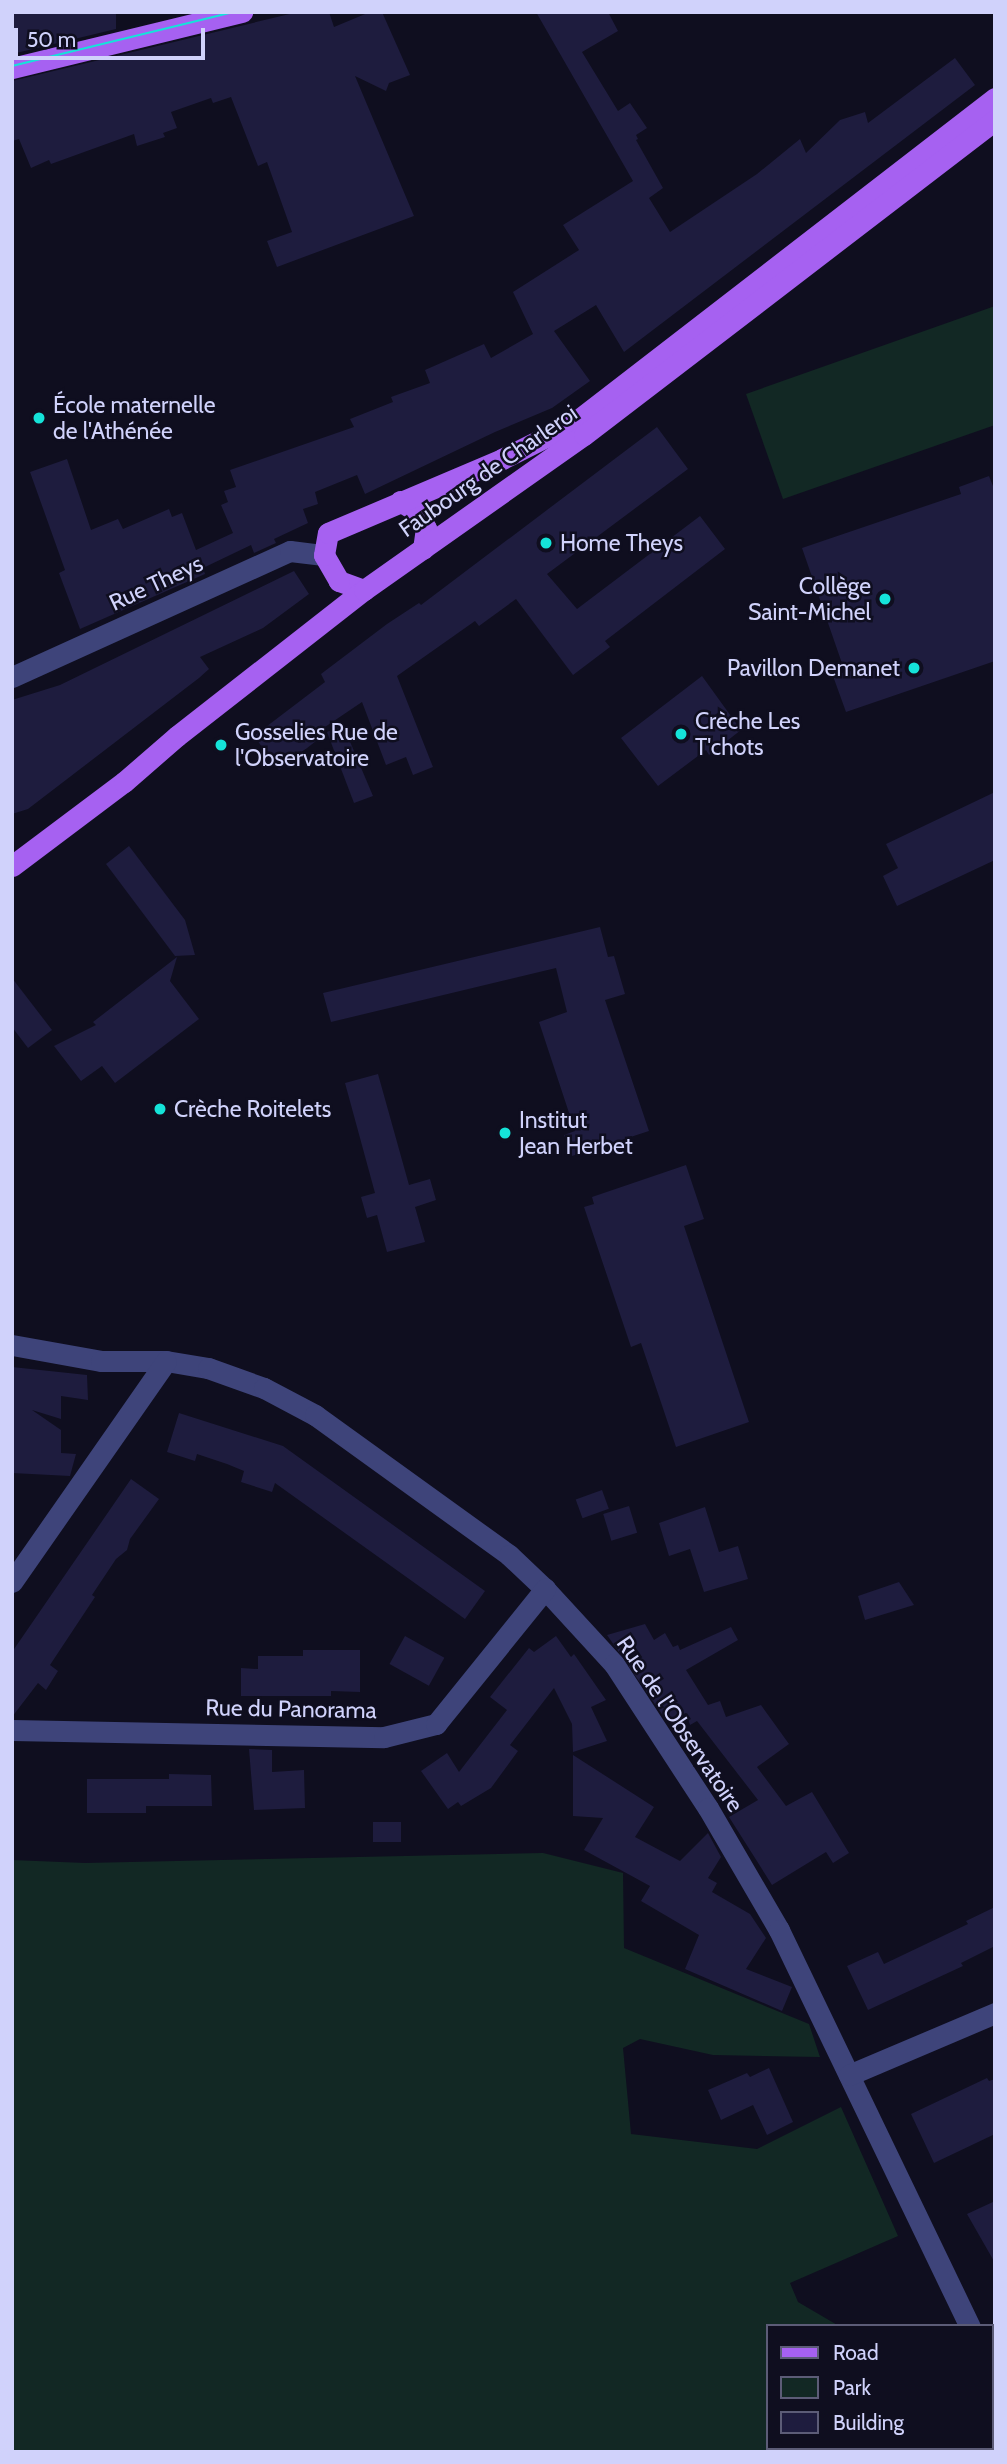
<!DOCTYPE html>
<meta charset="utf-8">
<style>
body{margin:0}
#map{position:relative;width:1007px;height:2464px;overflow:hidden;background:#0f0e1f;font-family:Cabin,sans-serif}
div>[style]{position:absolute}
.green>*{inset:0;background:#122824}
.building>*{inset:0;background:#1e1c3e;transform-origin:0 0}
.minor>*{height:21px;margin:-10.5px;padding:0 10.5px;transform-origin:10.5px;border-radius:10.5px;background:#3e447a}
.major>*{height:21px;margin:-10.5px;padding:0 10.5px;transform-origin:10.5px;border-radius:10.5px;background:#a661f1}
.tram>*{height:2px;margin:-1px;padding:0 1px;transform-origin:1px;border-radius:1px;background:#15e3d9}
.dots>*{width:19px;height:19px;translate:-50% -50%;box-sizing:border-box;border:4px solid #0f0e1f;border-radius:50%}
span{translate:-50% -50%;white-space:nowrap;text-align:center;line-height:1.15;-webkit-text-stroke:5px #0f0e1f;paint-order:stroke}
.poi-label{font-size:23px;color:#d0d2fb}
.left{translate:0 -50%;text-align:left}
.right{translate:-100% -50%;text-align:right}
.street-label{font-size:23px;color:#d0d2fb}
.frame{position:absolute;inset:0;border:14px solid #d0d2fb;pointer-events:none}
.legend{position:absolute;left:766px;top:2324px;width:228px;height:126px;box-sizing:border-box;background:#0f0e1f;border:2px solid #5c5c77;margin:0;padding:9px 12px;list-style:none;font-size:21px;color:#d0d2fb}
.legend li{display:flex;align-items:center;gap:14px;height:35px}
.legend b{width:35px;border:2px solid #5c5c77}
.scale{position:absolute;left:14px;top:28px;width:191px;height:32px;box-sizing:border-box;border:4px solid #d0d2fb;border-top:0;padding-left:9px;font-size:21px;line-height:24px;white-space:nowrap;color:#d0d2fb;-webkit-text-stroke:5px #0f0e1f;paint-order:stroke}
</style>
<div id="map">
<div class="green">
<div style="clip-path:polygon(995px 306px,995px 425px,783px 499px,746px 394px)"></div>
<div style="clip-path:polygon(543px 1853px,623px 1873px,624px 1948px,809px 2024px,820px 2057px,713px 2055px,640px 2039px,623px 2048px,631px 2134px,757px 2149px,841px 2107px,898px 2236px,790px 2283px,798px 2302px,839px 2326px,767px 2326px,767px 2448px,991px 2448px,991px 2413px,995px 2419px,995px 2452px,12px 2452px,12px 1860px,85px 1863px)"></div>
</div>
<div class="building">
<div style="clip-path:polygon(12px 12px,116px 12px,116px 29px,12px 54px)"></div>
<div style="clip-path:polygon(298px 12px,329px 12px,334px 27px,370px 12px,382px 12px,410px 75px,389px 83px,386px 91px,355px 76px,414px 216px,277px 267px,267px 241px,292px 232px,267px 162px,258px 166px,231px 97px,213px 103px,211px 98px,171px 112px,177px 128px,163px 133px,165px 137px,137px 146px,134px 134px,51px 164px,49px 160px,31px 168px,19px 139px,12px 141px,12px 81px)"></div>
<div style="clip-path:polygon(536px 12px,608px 12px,618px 31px,582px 52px,618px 111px,630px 103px,647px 128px,636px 135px,638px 139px,636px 140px,663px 188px,649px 198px,670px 232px,757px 174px,800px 139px,806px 153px,840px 120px,865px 112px,868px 123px,955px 58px,975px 85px,624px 352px,596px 305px,554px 331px,590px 381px,552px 408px,495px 432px,365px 494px,357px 475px,315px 492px,318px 504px,303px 509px,308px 523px,274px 539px,276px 543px,254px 553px,251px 545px,203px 568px,205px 574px,80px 629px,59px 573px,65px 570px,30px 472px,67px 459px,91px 530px,118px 519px,123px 529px,169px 509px,172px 517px,182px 513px,196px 550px,233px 533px,221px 505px,228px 502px,224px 491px,236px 487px,230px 470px,354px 427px,350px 419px,393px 402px,391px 397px,430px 383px,425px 370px,484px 344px,491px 358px,533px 334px,513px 292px,579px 250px,563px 225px,633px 181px)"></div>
<div style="clip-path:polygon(657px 427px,688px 469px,547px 574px,577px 609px,700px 516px,725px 549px,605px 641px,610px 647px,573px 675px,516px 599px,479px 626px,475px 621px,397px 676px,433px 767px,413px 775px,406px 757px,386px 765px,362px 702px,322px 729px,325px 734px,279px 770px,254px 736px,325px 682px,321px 674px,387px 624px,419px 603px,421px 605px)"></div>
<div style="clip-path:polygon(989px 476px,995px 491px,995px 661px,846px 712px,833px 676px,845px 672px,802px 548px,961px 494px,959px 487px)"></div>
<div style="clip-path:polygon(294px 571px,309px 594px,263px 628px,200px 657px,209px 669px,199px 678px,28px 809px,12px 814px,12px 700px,60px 685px)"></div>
<div style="clip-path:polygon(702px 676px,741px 730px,709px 755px,706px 750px,658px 786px,621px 738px)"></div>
<div style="clip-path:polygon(343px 725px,373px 796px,354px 803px,327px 732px)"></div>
<div style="clip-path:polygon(995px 792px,995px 860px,897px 906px,883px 876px,898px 868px,886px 844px)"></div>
<div style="clip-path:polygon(129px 846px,185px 920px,195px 955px,175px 956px,106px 864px)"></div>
<div style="clip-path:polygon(600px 927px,608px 957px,614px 956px,625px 994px,605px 1000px,649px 1131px,572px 1156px,564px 1135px,575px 1131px,539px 1022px,567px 1012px,556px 968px,331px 1022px,323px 993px)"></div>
<div style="clip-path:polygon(177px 957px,170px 981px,199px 1019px,115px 1083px,102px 1066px,81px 1081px,54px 1046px,96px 1025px,93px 1022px)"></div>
<div style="clip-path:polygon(12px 978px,52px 1030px,28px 1048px,12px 1027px)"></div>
<div style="clip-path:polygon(378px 1074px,409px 1185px,430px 1179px,436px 1200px,415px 1207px,425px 1242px,387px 1252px,377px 1215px,367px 1218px,361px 1197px,375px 1193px,345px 1083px)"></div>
<div style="clip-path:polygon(686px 1165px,704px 1219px,684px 1226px,749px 1422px,676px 1447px,641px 1343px,631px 1347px,584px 1207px,594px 1204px,592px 1197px)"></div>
<div style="clip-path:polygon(12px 1367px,87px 1375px,88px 1400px,61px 1396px,61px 1419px,32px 1410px,61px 1430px,61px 1453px,76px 1454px,70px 1476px,12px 1473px)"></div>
<div style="clip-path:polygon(179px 1413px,283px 1446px,485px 1591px,465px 1619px,275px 1483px,272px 1492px,241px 1482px,244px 1471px,227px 1464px,197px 1454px,195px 1461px,167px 1452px)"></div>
<div style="clip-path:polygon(131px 1479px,159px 1499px,130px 1539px,127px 1550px,116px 1559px,92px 1595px,95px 1597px,50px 1665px,58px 1671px,46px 1690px,38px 1683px,12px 1717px,12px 1652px)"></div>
<div style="left:602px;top:1490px;width:20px;height:28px;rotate:70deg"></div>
<div style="left:629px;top:1506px;width:28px;height:27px;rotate:73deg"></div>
<div style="clip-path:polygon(705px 1507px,719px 1552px,738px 1546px,748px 1579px,704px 1592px,690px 1549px,669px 1556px,659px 1523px)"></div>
<div style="clip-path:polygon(899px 1582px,914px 1605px,865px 1620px,858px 1596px)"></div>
<div style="clip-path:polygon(645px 1624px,654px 1640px,665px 1633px,673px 1647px,678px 1645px,680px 1650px,731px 1627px,738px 1640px,686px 1670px,708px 1705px,720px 1701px,726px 1717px,761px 1705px,789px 1744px,757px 1767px,786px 1806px,812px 1792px,849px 1853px,833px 1863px,826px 1852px,772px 1885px,729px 1817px,758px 1800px,697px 1721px,690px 1725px,686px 1713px,666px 1720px,607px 1635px)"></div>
<div style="left:405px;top:1636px;width:45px;height:32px;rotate:29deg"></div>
<div style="clip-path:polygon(556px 1636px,571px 1657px,574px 1654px,606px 1700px,591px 1707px,607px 1741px,573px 1752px,572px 1724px,554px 1688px,510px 1745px,518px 1751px,491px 1788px,461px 1806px,458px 1802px,448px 1809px,421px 1771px,447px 1753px,459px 1772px,507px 1710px,490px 1697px,529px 1648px,534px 1652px)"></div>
<div style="clip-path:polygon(303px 1650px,360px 1650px,360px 1692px,331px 1691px,331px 1696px,241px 1696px,241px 1668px,258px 1669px,258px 1656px,303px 1656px)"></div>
<div style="clip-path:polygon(249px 1749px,272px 1750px,272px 1772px,304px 1770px,305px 1808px,254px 1810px)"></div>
<div style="clip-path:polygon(573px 1755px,654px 1807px,635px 1837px,680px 1861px,708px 1833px,721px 1857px,708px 1878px,717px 1883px,712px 1892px,750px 1914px,766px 1938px,746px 1969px,792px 1987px,782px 2011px,685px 1969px,699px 1935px,641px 1901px,650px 1886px,584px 1850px,603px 1818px,573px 1816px)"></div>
<div style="clip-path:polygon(169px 1774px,211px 1775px,212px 1806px,146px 1806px,146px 1813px,87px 1813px,87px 1779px,169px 1779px)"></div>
<div style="left:401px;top:1822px;width:20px;height:28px;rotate:90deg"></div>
<div style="clip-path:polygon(995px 1907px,995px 1946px,961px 1963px,963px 1966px,868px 2010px,847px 1966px,878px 1952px,884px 1964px,968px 1924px,966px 1921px)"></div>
<div style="clip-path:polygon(769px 2068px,793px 2122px,767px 2135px,753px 2105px,721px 2120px,708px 2090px,747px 2073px,750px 2077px)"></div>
<div style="clip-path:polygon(987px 2078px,989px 2081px,995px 2079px,995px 2134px,934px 2163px,911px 2114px)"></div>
<div style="clip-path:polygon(995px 2201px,995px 2263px,967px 2214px)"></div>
</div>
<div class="minor">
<div style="left:12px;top:677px;width:305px;rotate:-24.4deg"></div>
<div style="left:290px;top:551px;width:34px;rotate:7deg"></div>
<div style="left:12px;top:1345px;width:90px;rotate:10.2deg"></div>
<div style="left:101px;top:1361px;width:65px"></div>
<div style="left:166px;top:1361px;width:43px;rotate:9.5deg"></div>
<div style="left:208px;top:1368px;width:59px;rotate:19.7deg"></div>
<div style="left:264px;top:1388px;width:58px;rotate:27.9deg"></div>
<div style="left:315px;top:1415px;width:239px;rotate:35.8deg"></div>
<div style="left:509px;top:1555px;width:50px;rotate:43.4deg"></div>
<div style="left:545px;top:1589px;width:102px;rotate:47.4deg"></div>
<div style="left:614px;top:1664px;width:172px;rotate:56.9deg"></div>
<div style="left:708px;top:1808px;width:141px;rotate:59.8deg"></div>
<div style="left:779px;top:1930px;width:440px;rotate:64.3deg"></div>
<div style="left:12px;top:1582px;width:269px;rotate:-55.1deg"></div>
<div style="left:12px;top:1730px;width:372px;rotate:1.1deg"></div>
<div style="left:384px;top:1737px;width:54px;rotate:-14deg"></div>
<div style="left:436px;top:1724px;width:174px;rotate:-51.1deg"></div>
<div style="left:849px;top:2075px;width:159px;rotate:-23deg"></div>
<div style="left:991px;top:2371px;width:9px;rotate:63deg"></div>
</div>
<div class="major">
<div style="left:12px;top:68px;width:237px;rotate:-13.7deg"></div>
<div style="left:400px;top:501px;width:19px;rotate:32deg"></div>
<div style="left:416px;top:511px;width:20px;rotate:60deg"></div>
<div style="left:426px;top:528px;width:21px;rotate:98deg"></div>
<div style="left:364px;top:590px;width:27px;rotate:-160deg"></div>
<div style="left:339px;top:581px;width:30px;rotate:-120deg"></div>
<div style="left:324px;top:555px;width:22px;rotate:-80deg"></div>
<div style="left:328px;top:533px;width:189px;rotate:-23deg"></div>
<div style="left:502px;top:459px;width:80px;rotate:-26.6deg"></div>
<div style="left:574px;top:423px;width:532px;rotate:-37.67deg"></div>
<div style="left:12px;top:866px;width:140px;rotate:-36.9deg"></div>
<div style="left:124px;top:782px;width:70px;rotate:-41deg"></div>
<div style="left:177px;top:736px;width:237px;rotate:-38deg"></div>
<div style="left:364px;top:590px;width:269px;rotate:-35.2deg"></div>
<div style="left:584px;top:435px;width:518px;rotate:-37.47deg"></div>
</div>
<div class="tram">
<div style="left:12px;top:66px;width:228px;rotate:-13.7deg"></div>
</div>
<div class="dots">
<div style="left:39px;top:418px;background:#15e3d9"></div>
<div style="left:546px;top:543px;background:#15e3d9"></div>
<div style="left:885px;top:599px;background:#15e3d9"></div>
<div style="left:914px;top:668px;background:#15e3d9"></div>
<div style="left:681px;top:734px;background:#15e3d9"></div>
<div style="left:221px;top:745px;background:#15e3d9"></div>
<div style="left:160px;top:1109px;background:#15e3d9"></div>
<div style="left:505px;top:1133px;background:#15e3d9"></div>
</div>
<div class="poi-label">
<span class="left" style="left:53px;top:418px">École maternelle<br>de l'Athénée</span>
<span class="left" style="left:560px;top:543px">Home Theys</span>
<span class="right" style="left:871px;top:599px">Collège<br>Saint-Michel</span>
<span class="right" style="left:900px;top:668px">Pavillon Demanet</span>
<span class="left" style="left:695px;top:734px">Crèche Les<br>T'chots</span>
<span class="left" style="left:235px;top:745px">Gosselies Rue de<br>l'Observatoire</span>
<span class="left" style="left:174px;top:1109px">Crèche Roitelets</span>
<span class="left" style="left:519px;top:1133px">Institut<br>Jean Herbet</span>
</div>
<div class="street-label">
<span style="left:488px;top:471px;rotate:-35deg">Faubourg de Charleroi</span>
<span style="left:156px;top:583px;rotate:-25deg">Rue Theys</span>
<span style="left:291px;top:1709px;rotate:1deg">Rue du Panorama</span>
<span style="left:680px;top:1724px;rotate:56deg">Rue de l'Observatoire</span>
</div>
<div class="frame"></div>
<ul class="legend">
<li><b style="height:9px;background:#a661f1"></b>Road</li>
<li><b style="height:19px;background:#122824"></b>Park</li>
<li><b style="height:19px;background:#1e1c3e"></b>Building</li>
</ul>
<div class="scale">50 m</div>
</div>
